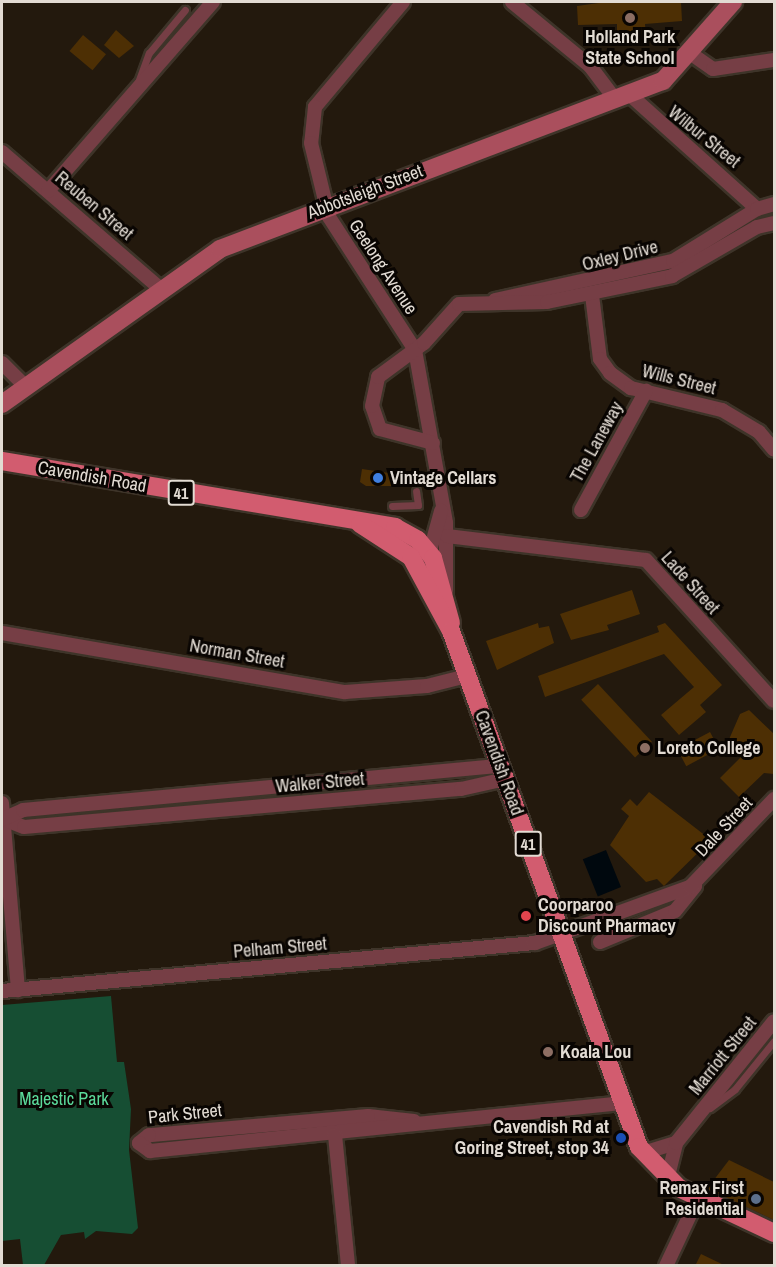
<!DOCTYPE html>
<style>
body{margin:0}
#map{position:relative;width:776px;height:1267px;overflow:hidden;background:#23190d;font-family:"Archivo Narrow",sans-serif}
div>[style]{position:absolute}
.green>*{inset:0;background:#164e33}
.water>*{inset:0;background:#00080e;transform-origin:0 0}
.building>*{inset:0;background:#4d2f04;transform-origin:0 0}
.roads{filter:drop-shadow(2px 0 #3e3429) drop-shadow(-2px 0 #3e3429) drop-shadow(0 2px #3e3429) drop-shadow(0 -2px #3e3429)}
.lane>*{height:7px;margin:-3.5px;padding:0 3.5px;transform-origin:3.5px;border-radius:3.5px;background:#763e45}
.street>*{height:14px;margin:-7px;padding:0 7px;transform-origin:7px;border-radius:7px;background:#763e45}
.secondary>*{height:18px;margin:-9px;padding:0 9px;transform-origin:9px;border-radius:9px;background:#aa4f5d}
.primary>*{height:18px;margin:-9px;padding:0 9px;transform-origin:9px;border-radius:9px;background:#d25c6f}
.dots>*{width:16px;height:16px;translate:-50% -50%;box-sizing:border-box;border:3px solid #090502;border-radius:50%}
span{translate:-50% -50%;white-space:nowrap;text-align:center;line-height:1.15;-webkit-text-stroke:6px #090502;paint-order:stroke}
.shield-label span{padding:2px 4px;background:#090502;border:2px solid;border-radius:4px;-webkit-text-stroke-width:0}
.shield-label{font-size:16px;color:#e2dbd3;font-weight:700}
.poi-label{font-size:18px;color:#e2dbd3;font-weight:700}
.left{translate:0 -50%;text-align:left}
.right{translate:-100% -50%;text-align:right}
.street-label{font-size:18px;color:#e2dbd3}
.park-label{font-size:18px;color:#5bda9b}
.frame{position:absolute;inset:0;border:3px solid #e2dbd3;pointer-events:none}
</style>
<div id="map">
<div class="green">
<div style="clip-path:polygon(111px 996px,117px 1062px,124px 1062px,131px 1109px,129px 1150px,138px 1228px,132px 1234px,96px 1231px,85px 1239px,84px 1232px,61px 1235px,44px 1265px,23px 1265px,20px 1239px,2px 1241px,2px 1005px)"></div>
</div>
<div class="water">
<div style="left:606px;top:850px;width:40px;height:25px;rotate:68deg"></div>
</div>
<div class="building">
<div style="clip-path:polygon(606px 2px,681px 2px,682px 21px,645px 24px,646px 35px,617px 37px,617px 24px,578px 25px,577px 6px)"></div>
<div style="clip-path:polygon(116px 30px,134px 46px,119px 58px,104px 45px)"></div>
<div style="left:83px;top:35px;width:30px;height:21px;rotate:40deg"></div>
<div style="clip-path:polygon(362px 469px,396px 474px,394px 486px,366px 486px,360px 482px)"></div>
<div style="clip-path:polygon(632px 590px,640px 614px,607px 625px,609px 630px,571px 640px,560px 614px)"></div>
<div style="clip-path:polygon(538px 623px,539px 628px,549px 626px,554px 643px,497px 670px,486px 641px)"></div>
<div style="clip-path:polygon(665px 623px,722px 685px,700px 705px,706px 712px,679px 735px,661px 715px,694px 687px,664px 654px,545px 697px,538px 676px,659px 632px,657px 626px)"></div>
<div style="left:598px;top:684px;width:79px;height:23px;rotate:47deg"></div>
<div style="clip-path:polygon(749px 710px,774px 734px,774px 774px,764px 773px,739px 797px,720px 778px,742px 756px,727px 744px,740px 714px)"></div>
<div style="left:710px;top:732px;width:19px;height:37px;rotate:62deg"></div>
<div style="clip-path:polygon(649px 792px,711px 840px,664px 886px,657px 879px,646px 882px,610px 845px,629px 816px,621px 809px,630px 799px,637px 806px)"></div>
<div style="clip-path:polygon(729px 1160px,774px 1182px,774px 1220px,707px 1189px)"></div>
<div style="clip-path:polygon(701px 1254px,726px 1266px,695px 1266px)"></div>
</div>
<div class="roads">
<div class="lane">
<div style="left:136px;top:88px;width:37px;rotate:-70deg"></div>
<div style="left:149px;top:53px;width:56px;rotate:-50.1deg"></div>
<div style="left:392px;top:506px;width:26px;rotate:-2deg"></div>
<div style="left:418px;top:505px;width:14px;rotate:-98deg"></div>
<div style="left:710px;top:1108px;width:31px;rotate:-37deg"></div>
<div style="left:735px;top:1089px;width:62px;rotate:-50.9deg"></div>
</div>
<div class="street">
<div style="left:403px;top:2px;width:137px;rotate:130deg"></div>
<div style="left:315px;top:107px;width:36px;rotate:96deg"></div>
<div style="left:311px;top:143px;width:76px;rotate:76.3deg"></div>
<div style="left:329px;top:217px;width:158px;rotate:57.1deg"></div>
<div style="left:415px;top:350px;width:176px;rotate:79.8deg"></div>
<div style="left:446px;top:523px;width:68px;rotate:90deg"></div>
<div style="left:512px;top:2px;width:101px;rotate:39.4deg"></div>
<div style="left:590px;top:66px;width:41px;rotate:52.9deg"></div>
<div style="left:690px;top:53px;width:28px;rotate:35deg"></div>
<div style="left:713px;top:69px;width:62px;rotate:-8.4deg"></div>
<div style="left:629px;top:94px;width:172px;rotate:41.9deg"></div>
<div style="left:2px;top:152px;width:211px;rotate:40.8deg"></div>
<div style="left:48px;top:191px;width:251px;rotate:-48.9deg"></div>
<div style="left:592px;top:295px;width:64px;rotate:82.9deg"></div>
<div style="left:600px;top:359px;width:17px;rotate:54deg"></div>
<div style="left:610px;top:373px;width:26px;rotate:36deg"></div>
<div style="left:631px;top:388px;width:94px;rotate:13.6deg"></div>
<div style="left:722px;top:410px;width:43px;rotate:30.7deg"></div>
<div style="left:759px;top:432px;width:23px;rotate:50deg"></div>
<div style="left:495px;top:300px;width:182px;rotate:-12.4deg"></div>
<div style="left:673px;top:261px;width:99px;rotate:-31.8deg"></div>
<div style="left:757px;top:209px;width:18px;rotate:-16deg"></div>
<div style="left:2px;top:363px;width:34px;rotate:45deg"></div>
<div style="left:433px;top:443px;width:55px;rotate:-165.2deg"></div>
<div style="left:380px;top:429px;width:24px;rotate:-109deg"></div>
<div style="left:372px;top:406px;width:30px;rotate:-78deg"></div>
<div style="left:378px;top:377px;width:57px;rotate:-36.5deg"></div>
<div style="left:424px;top:343px;width:52px;rotate:-48.1deg"></div>
<div style="left:459px;top:304px;width:88px;rotate:-1.3deg"></div>
<div style="left:547px;top:302px;width:128px;rotate:-11.7deg"></div>
<div style="left:672px;top:276px;width:98px;rotate:-30deg"></div>
<div style="left:757px;top:227px;width:17px;rotate:-13deg"></div>
<div style="left:581px;top:510px;width:136px;rotate:-61.4deg"></div>
<div style="left:447px;top:536px;width:200px;rotate:6.9deg"></div>
<div style="left:646px;top:560px;width:190px;rotate:47.8deg"></div>
<div style="left:428px;top:558px;width:49px;rotate:-74.5deg"></div>
<div style="left:2px;top:633px;width:348px;rotate:9.8deg"></div>
<div style="left:345px;top:692px;width:82px;rotate:-4.2deg"></div>
<div style="left:427px;top:686px;width:41px;rotate:-14deg"></div>
<div style="left:2px;top:803px;width:188px;rotate:85.1deg"></div>
<div style="left:3px;top:819px;width:22px;rotate:21deg"></div>
<div style="left:24px;top:827px;width:439px;rotate:-5deg"></div>
<div style="left:461px;top:789px;width:45px;rotate:-12.8deg"></div>
<div style="left:3px;top:819px;width:22px;rotate:-24deg"></div>
<div style="left:23px;top:810px;width:479px;rotate:-5.3deg"></div>
<div style="left:600px;top:942px;width:81px;rotate:-22.5deg"></div>
<div style="left:675px;top:911px;width:32px;rotate:-51deg"></div>
<div style="left:2px;top:991px;width:535px;rotate:-5.15deg"></div>
<div style="left:535px;top:943px;width:165px;rotate:-19.9deg"></div>
<div style="left:690px;top:887px;width:122px;rotate:-46.3deg"></div>
<div style="left:414px;top:1121px;width:46px;rotate:-173.8deg"></div>
<div style="left:368px;top:1116px;width:220px;rotate:175deg"></div>
<div style="left:149px;top:1135px;width:13px;rotate:141deg"></div>
<div style="left:139px;top:1143px;width:14px;rotate:36deg"></div>
<div style="left:150px;top:1151px;width:474px;rotate:-5.8deg"></div>
<div style="left:335px;top:1135px;width:132px;rotate:84.3deg"></div>
<div style="left:643px;top:1153px;width:34px;rotate:-17deg"></div>
<div style="left:667px;top:1180px;width:38px;rotate:-76deg"></div>
<div style="left:676px;top:1143px;width:156px;rotate:-51.2deg"></div>
<div style="left:666px;top:1266px;width:75px;rotate:-64.8deg"></div>
</div>
<div class="secondary">
<div style="left:2px;top:404px;width:267px;rotate:-35.4deg"></div>
<div style="left:220px;top:249px;width:474px;rotate:-20.8deg"></div>
<div style="left:663px;top:81px;width:106px;rotate:-48.5deg"></div>
</div>
<div class="primary">
<div style="left:2px;top:461px;width:399px;rotate:9.5deg"></div>
<div style="left:395px;top:527px;width:26px;rotate:29deg"></div>
<div style="left:418px;top:540px;width:23px;rotate:50deg"></div>
<div style="left:433px;top:558px;width:67px;rotate:74.5deg"></div>
<div style="left:360px;top:524px;width:61px;rotate:32.9deg"></div>
<div style="left:411px;top:557px;width:84px;rotate:61.6deg"></div>
<div style="left:451px;top:631px;width:549px;rotate:69.98deg"></div>
<div style="left:639px;top:1147px;width:57px;rotate:45.7deg"></div>
<div style="left:679px;top:1188px;width:105px;rotate:25.3deg"></div>
</div>
</div>
<div class="dots">
<div style="left:630px;top:18px;background:#8d6e63"></div>
<div style="left:378px;top:478px;background:#3f7fe0"></div>
<div style="left:645px;top:748px;background:#8d6e63"></div>
<div style="left:526px;top:916px;background:#e0444e"></div>
<div style="left:548px;top:1052px;background:#8d6e63"></div>
<div style="left:621px;top:1138px;background:#1a4fb4"></div>
<div style="left:756px;top:1199px;background:#5c6f8a"></div>
</div>
<div class="shield-label">
<span style="left:181px;top:493px">41</span>
<span style="left:528px;top:844px">41</span>
</div>
<div class="poi-label">
<span style="left:630px;top:48px">Holland Park<br>State School</span>
<span class="left" style="left:390px;top:478px">Vintage Cellars</span>
<span class="left" style="left:657px;top:748px">Loreto College</span>
<span class="left" style="left:538px;top:916px">Coorparoo<br>Discount Pharmacy</span>
<span class="left" style="left:560px;top:1052px">Koala Lou</span>
<span class="right" style="left:609px;top:1138px">Cavendish Rd at<br>Goring Street, stop 34</span>
<span class="right" style="left:744px;top:1199px">Remax First<br>Residential</span>
</div>
<div class="street-label">
<span style="left:704px;top:137px;rotate:39deg">Wilbur Street</span>
<span style="left:365px;top:192px;rotate:-21deg">Abbotsleigh Street</span>
<span style="left:94px;top:206px;rotate:40deg">Reuben Street</span>
<span style="left:620px;top:256px;rotate:-14deg">Oxley Drive</span>
<span style="left:383px;top:267px;rotate:57deg">Geelong Avenue</span>
<span style="left:679px;top:380px;rotate:14deg">Wills Street</span>
<span style="left:597px;top:442px;rotate:-61deg">The Laneway</span>
<span style="left:92px;top:477px;rotate:10deg">Cavendish Road</span>
<span style="left:690px;top:583px;rotate:48deg">Lade Street</span>
<span style="left:237px;top:654px;rotate:10deg">Norman Street</span>
<span style="left:499px;top:763px;rotate:70deg">Cavendish Road</span>
<span style="left:320px;top:783px;rotate:-5deg">Walker Street</span>
<span style="left:724px;top:827px;rotate:-47deg">Dale Street</span>
<span style="left:280px;top:948px;rotate:-5deg">Pelham Street</span>
<span style="left:723px;top:1056px;rotate:-51deg">Marriott Street</span>
<span style="left:185px;top:1114px;rotate:-6deg">Park Street</span>
</div>
<div class="park-label">
<span style="left:64px;top:1099px">Majestic Park</span>
</div>
<div class="frame"></div>
</div>
